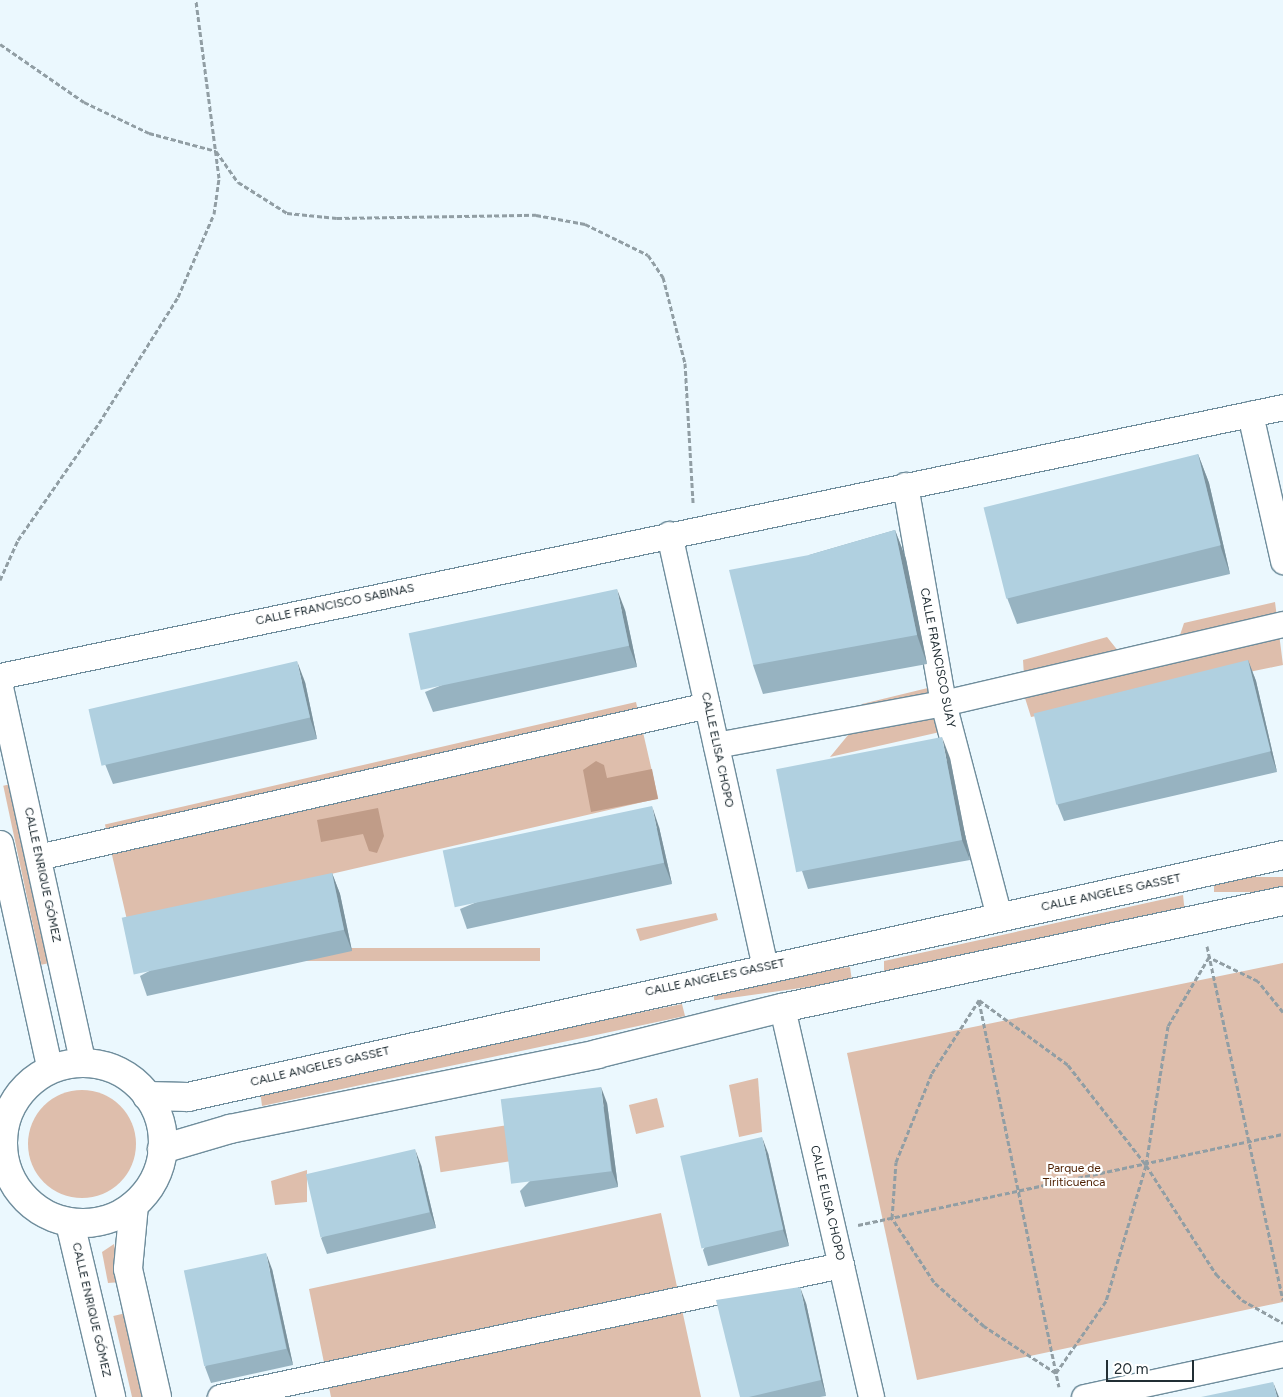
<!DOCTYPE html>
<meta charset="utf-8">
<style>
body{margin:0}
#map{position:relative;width:1283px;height:1397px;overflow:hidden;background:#ebf8fe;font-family:Figtree,sans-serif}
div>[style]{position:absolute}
.green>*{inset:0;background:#debeac;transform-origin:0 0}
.round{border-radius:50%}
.water>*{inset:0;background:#c09c88}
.path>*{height:3px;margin-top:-1.5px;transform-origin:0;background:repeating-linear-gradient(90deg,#919ea4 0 5px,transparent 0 7.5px)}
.roads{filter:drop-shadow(1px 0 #6f8d9c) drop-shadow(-1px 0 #6f8d9c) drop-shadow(0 1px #6f8d9c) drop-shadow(0 -1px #6f8d9c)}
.street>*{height:25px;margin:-12.5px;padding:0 12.5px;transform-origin:12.5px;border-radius:12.5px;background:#fff}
.secondary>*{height:28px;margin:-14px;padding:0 14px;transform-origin:14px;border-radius:14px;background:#fff}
.secondary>.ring{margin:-14px;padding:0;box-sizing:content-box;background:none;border:28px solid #fff;border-radius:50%}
.wall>*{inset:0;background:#97b3c1}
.shaded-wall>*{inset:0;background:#7b929d}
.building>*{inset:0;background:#b0d0e0;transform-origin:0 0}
span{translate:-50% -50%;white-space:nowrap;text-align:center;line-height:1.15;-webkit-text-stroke:4.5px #fff;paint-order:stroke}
.street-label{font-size:12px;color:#212e34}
.park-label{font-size:12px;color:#4d1f00}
.scale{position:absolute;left:1106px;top:1360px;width:88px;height:22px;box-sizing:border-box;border:2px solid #212e34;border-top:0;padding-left:6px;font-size:15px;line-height:18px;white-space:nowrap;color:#212e34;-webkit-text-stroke:4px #fff;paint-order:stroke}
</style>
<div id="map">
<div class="green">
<div style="clip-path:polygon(1275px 602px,1283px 665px,1031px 717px,1025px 698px,952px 710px,1024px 676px,1023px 660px,1107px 637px,1119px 652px,1174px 653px,1184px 623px)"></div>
<div style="clip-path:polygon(936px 686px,940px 732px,830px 757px,858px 723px,862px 704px)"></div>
<div style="left:636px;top:702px;width:99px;height:545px;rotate:77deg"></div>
<div style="left:16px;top:783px;width:183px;height:13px;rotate:78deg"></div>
<div style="left:1283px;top:877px;width:15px;height:69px;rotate:90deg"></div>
<div style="clip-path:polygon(1183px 895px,1185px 913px,884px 975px,884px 961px)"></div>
<div style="clip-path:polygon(716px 913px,718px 920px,640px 941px,636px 929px)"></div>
<div style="left:540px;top:948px;width:13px;height:372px;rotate:90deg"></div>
<div style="clip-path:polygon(1283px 963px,1283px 1302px,917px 1380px,847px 1053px)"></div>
<div style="left:850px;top:967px;width:14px;height:139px;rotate:82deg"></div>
<div style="clip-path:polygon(682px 1004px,685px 1016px,262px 1106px,260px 1090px)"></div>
<div style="clip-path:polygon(758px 1078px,762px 1132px,739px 1137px,729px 1085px)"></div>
<div class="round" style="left:28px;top:1090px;width:108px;height:108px"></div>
<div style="left:657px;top:1098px;width:30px;height:29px;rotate:76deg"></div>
<div style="left:508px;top:1125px;width:36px;height:74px;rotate:81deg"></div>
<div style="clip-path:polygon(307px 1170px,307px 1202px,275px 1205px,271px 1181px)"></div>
<div style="clip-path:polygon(661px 1213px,701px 1397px,331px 1397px,309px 1289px)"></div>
<div style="clip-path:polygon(114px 1244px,121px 1282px,108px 1283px,102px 1252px)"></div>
<div style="left:126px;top:1313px;width:86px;height:13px;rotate:77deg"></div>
</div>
<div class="water">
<div style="clip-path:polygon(596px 761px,604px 765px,607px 778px,652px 769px,658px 799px,591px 812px,583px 770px)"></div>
<div style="clip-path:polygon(378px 808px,384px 836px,377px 853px,369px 851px,363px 834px,321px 842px,317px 820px)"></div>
</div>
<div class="path">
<div style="left:0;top:44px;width:102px;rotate:34.6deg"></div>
<div style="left:84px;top:102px;width:72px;rotate:25.5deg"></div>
<div style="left:149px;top:133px;width:69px;rotate:15deg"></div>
<div style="left:216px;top:151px;width:38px;rotate:55deg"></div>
<div style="left:238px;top:182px;width:58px;rotate:32.3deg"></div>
<div style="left:287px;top:213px;width:50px;rotate:5.7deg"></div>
<div style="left:337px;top:218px;width:199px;rotate:-0.9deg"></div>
<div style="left:536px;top:215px;width:50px;rotate:10.4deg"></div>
<div style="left:585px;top:224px;width:70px;rotate:26.2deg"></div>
<div style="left:648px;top:255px;width:27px;rotate:56deg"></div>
<div style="left:663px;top:277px;width:89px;rotate:75.7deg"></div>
<div style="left:685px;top:363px;width:140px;rotate:86.7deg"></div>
<div style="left:0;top:580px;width:44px;rotate:-65.8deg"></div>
<div style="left:18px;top:540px;width:142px;rotate:-55.3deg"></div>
<div style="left:99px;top:423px;width:149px;rotate:-57.9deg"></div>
<div style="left:178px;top:297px;width:90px;rotate:-66.6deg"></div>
<div style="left:214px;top:214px;width:36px;rotate:-82deg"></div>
<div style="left:219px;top:178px;width:179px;rotate:-97.4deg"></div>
<div style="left:1207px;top:946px;width:362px;rotate:77.9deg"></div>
<div style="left:979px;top:1001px;width:394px;rotate:78.3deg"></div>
<div style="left:1283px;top:1012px;width:40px;rotate:-129deg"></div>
<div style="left:1258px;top:981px;width:55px;rotate:-153.9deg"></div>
<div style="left:1209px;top:957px;width:80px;rotate:120.7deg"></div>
<div style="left:1168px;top:1026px;width:141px;rotate:99deg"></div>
<div style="left:1146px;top:1165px;width:142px;rotate:106.4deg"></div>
<div style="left:1106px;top:1301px;width:88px;rotate:124.8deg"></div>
<div style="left:1056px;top:1373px;width:86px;rotate:-146.9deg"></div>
<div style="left:984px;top:1326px;width:67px;rotate:-138.7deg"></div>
<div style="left:934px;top:1282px;width:77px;rotate:-123.3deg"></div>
<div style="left:892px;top:1218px;width:56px;rotate:-85.9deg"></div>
<div style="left:896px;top:1162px;width:96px;rotate:-68deg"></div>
<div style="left:932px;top:1073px;width:87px;rotate:-57.2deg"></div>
<div style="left:979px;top:1000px;width:110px;rotate:36.1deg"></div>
<div style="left:1068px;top:1065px;width:127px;rotate:52deg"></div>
<div style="left:1146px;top:1165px;width:130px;rotate:57.3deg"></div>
<div style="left:1216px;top:1274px;width:37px;rotate:45deg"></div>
<div style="left:1242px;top:1300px;width:47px;rotate:29.3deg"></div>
<div style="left:858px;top:1225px;width:435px;rotate:-12.1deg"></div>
</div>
<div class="roads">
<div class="street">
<div style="left:1250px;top:414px;width:151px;rotate:77.3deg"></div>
<div style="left:905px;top:485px;width:221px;rotate:80.1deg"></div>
<div style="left:943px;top:703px;width:221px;rotate:75.3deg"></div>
<div style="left:669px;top:534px;width:444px;rotate:77.5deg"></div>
<div style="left:0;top:676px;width:1311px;rotate:-11.84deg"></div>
<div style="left:0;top:687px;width:385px;rotate:77.6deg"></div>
<div style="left:716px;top:745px;width:231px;rotate:-10.5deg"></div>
<div style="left:943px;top:703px;width:349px;rotate:-13.1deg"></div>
<div style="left:0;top:843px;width:232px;rotate:77.6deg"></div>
<div style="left:38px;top:857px;width:686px;rotate:-12.8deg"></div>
<div style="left:782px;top:1008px;width:399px;rotate:77.1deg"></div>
<div style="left:220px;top:1397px;width:635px;rotate:-12deg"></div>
<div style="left:1084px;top:1397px;width:204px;rotate:-12.2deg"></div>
</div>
<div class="secondary">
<div class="ring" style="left:3px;top:1063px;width:132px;height:132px"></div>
<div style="left:147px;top:1096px;width:41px;rotate:1.4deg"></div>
<div style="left:188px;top:1097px;width:1121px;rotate:-12.46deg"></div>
<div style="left:162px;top:1149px;width:71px;rotate:-16.4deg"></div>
<div style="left:230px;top:1129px;width:375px;rotate:-11.5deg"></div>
<div style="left:597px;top:1054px;width:191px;rotate:-14deg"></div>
<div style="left:782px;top:1008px;width:512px;rotate:-12.06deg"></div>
<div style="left:134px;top:1205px;width:64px;rotate:95.4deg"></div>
<div style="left:128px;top:1269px;width:131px;rotate:77.2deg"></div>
<div style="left:70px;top:1223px;width:179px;rotate:76.7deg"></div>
</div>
</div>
<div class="wall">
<div style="clip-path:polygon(1198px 454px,1209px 483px,1230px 574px,1017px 624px,1006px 595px)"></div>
<div style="clip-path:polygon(895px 530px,906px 559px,927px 664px,763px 694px,753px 665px,809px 555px)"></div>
<div style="clip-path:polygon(625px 610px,637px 667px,433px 712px,425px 692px)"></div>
<div style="clip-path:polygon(1248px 660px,1256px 681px,1277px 772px,1064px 821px,1056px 801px)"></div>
<div style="clip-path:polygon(305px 682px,317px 739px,113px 784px,105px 764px)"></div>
<div style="clip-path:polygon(950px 758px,970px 860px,808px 889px,801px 868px)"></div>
<div style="clip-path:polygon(659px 827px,672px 884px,467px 929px,460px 909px)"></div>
<div style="clip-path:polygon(332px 873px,340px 894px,352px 951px,147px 996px,140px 976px)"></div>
<div style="clip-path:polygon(607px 1103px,618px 1187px,525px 1207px,520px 1191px)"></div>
<div style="clip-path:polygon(768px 1153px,789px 1246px,708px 1266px,703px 1250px)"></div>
<div style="clip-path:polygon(421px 1165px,436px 1228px,327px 1254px,321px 1238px)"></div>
<div style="clip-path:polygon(272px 1269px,293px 1365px,211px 1383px,205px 1367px)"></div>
<div style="clip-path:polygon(806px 1303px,826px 1396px,820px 1397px,740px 1397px)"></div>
</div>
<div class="shaded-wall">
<div style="clip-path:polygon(1198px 454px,1209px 483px,1230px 574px,1220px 545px)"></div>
<div style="clip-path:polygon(895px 530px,906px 559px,927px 664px,917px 635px)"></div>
<div style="clip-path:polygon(617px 589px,625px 610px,637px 667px,629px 646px)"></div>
<div style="clip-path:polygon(1248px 660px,1256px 681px,1277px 772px,1270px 751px)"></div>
<div style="clip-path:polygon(297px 661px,305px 682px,317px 739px,310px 718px)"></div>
<div style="clip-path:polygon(942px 737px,950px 758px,970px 860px,962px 840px)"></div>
<div style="clip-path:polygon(652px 806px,659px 827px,672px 884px,664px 863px)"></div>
<div style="clip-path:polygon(332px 873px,340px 894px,352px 951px,344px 930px)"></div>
<div style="clip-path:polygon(601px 1087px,607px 1103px,618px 1187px,612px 1171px)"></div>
<div style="clip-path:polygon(762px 1137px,768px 1153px,789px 1246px,783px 1230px)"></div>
<div style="clip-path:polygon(415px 1149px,421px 1165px,436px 1228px,430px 1212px)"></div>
<div style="clip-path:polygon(266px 1253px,272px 1269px,293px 1365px,287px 1349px)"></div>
<div style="clip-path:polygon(800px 1287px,806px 1303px,826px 1396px,821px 1380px)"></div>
<div style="clip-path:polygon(1273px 1382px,1279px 1397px,1277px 1397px)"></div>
</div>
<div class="building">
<div style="left:1198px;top:454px;width:94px;height:221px;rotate:76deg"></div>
<div style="clip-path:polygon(895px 530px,917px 635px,753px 665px,729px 570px,809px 555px)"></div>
<div style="left:617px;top:589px;width:58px;height:213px;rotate:78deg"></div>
<div style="left:1248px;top:660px;width:94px;height:221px;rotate:76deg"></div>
<div style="left:297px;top:661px;width:58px;height:214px;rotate:77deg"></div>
<div style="left:942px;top:737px;width:105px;height:169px;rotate:79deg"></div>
<div style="left:652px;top:806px;width:58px;height:214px;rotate:78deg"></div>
<div style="left:332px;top:873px;width:58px;height:215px;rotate:78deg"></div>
<div style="left:601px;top:1087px;width:85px;height:101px;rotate:83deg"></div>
<div style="left:762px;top:1137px;width:95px;height:84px;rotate:77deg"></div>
<div style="left:415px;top:1149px;width:65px;height:112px;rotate:77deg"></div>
<div style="left:266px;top:1253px;width:98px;height:84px;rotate:78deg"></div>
<div style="clip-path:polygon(800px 1287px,821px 1380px,749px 1397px,740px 1397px,716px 1300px)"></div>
<div style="clip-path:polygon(1273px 1382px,1277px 1397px,1201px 1397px)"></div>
</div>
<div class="street-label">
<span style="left:335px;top:605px;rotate:-12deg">CALLE FRANCISCO SABINAS</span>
<span style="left:937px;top:658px;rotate:79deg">CALLE FRANCISCO SUAY</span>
<span style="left:717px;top:750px;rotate:78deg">CALLE ELISA CHOPO</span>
<span style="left:42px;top:875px;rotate:78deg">CALLE ENRIQUE GÓMEZ</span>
<span style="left:1111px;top:893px;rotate:-12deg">CALLE ANGELES GASSET</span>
<span style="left:715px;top:978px;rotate:-12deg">CALLE ANGELES GASSET</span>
<span style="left:320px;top:1067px;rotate:-13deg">CALLE ANGELES GASSET</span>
<span style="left:827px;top:1203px;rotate:77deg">CALLE ELISA CHOPO</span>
<span style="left:91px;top:1310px;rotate:77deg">CALLE ENRIQUE GÓMEZ</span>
</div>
<div class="park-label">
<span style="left:1074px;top:1176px">Parque de<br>Tiriticuenca</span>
</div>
<div class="scale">20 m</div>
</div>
